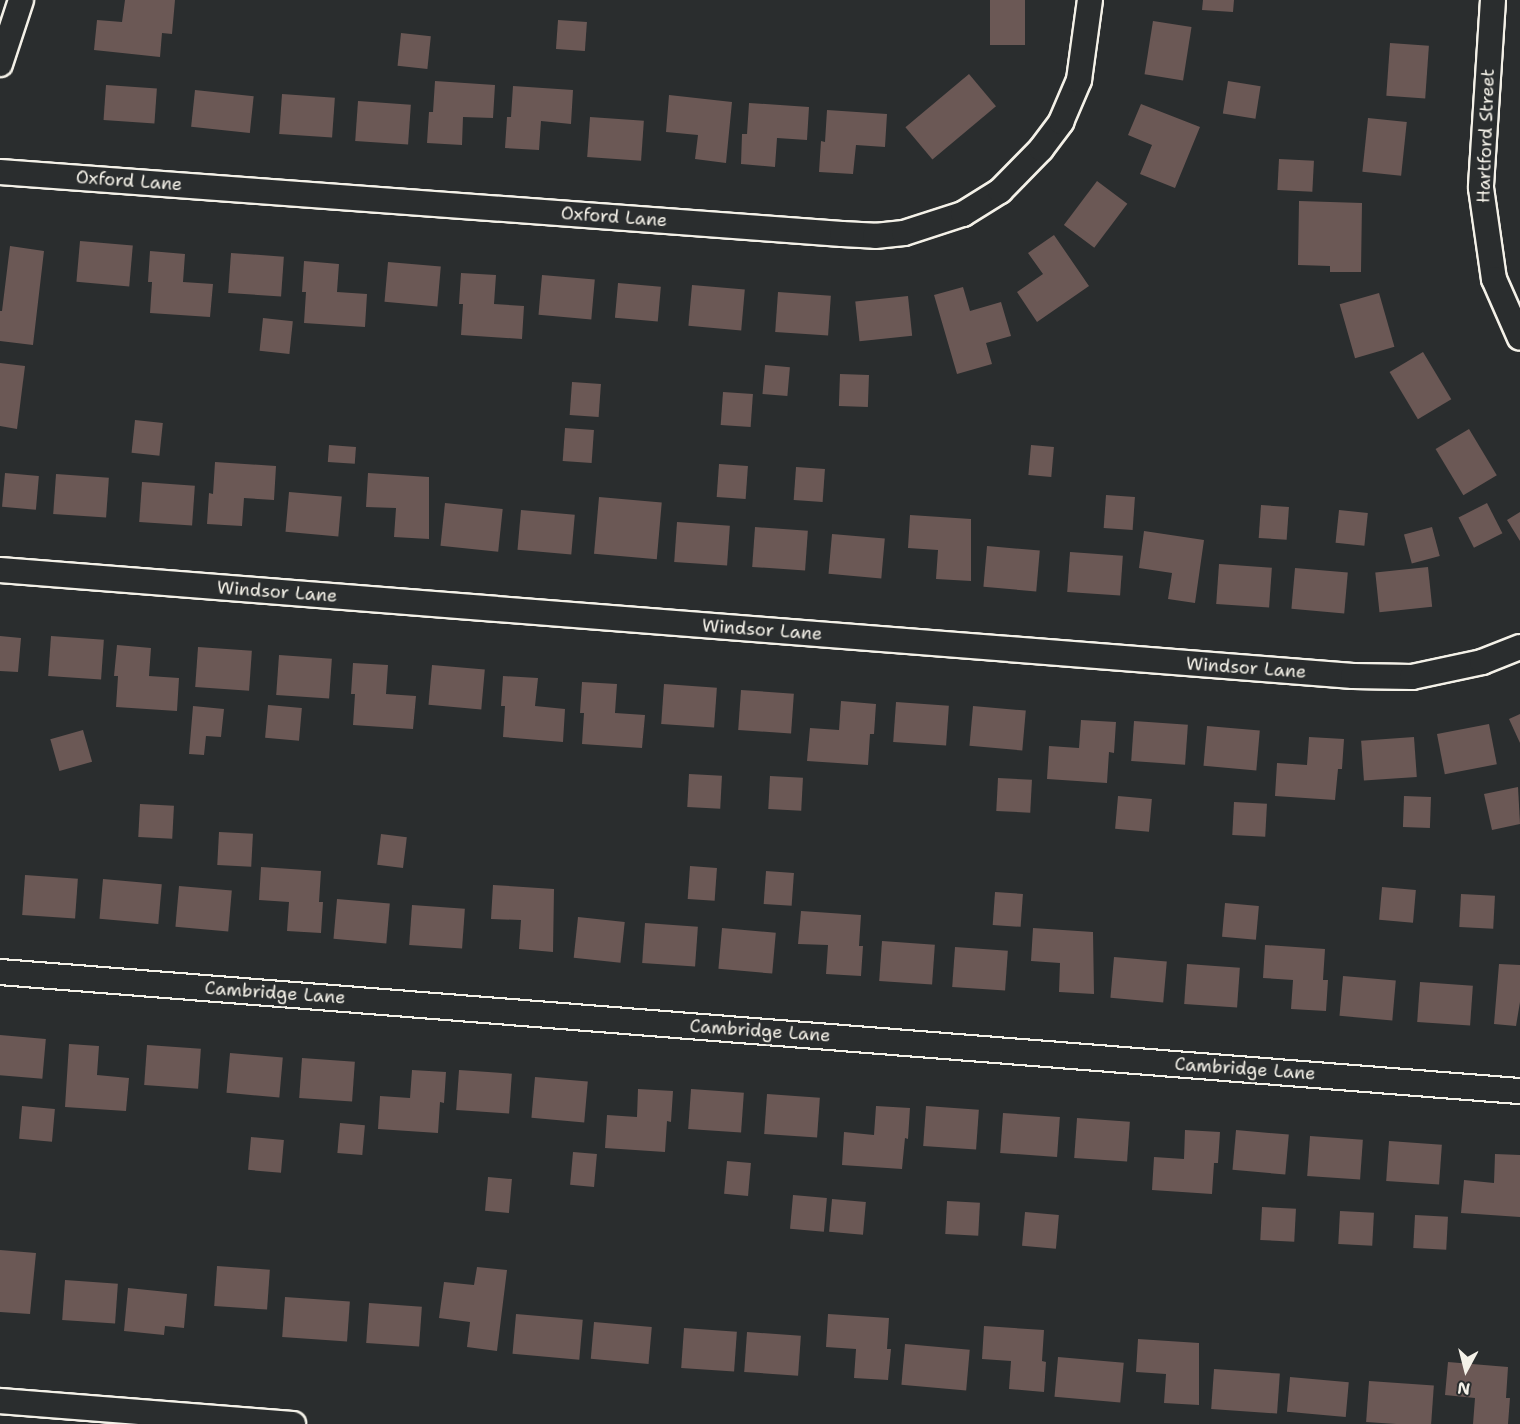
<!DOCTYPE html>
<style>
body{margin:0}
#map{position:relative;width:1520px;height:1424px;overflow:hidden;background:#2a2d2e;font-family:"Shantell Sans",sans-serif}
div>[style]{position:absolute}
.building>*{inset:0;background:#6b5855;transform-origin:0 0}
.roads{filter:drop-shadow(2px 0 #f4f1e8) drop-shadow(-2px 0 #f4f1e8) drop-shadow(0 2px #f4f1e8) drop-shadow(0 -2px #f4f1e8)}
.minor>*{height:24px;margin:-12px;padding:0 12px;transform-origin:12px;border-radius:12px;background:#2a2d2e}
span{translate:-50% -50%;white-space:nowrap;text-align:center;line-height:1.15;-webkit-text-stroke:4.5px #2a2d2e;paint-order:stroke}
.street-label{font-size:18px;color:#f4f1e8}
.north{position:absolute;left:1436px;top:1340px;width:60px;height:60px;-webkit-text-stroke:4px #2a2d2e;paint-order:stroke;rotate:187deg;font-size:16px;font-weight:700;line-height:24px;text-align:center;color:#f4f1e8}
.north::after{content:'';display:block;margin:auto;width:21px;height:27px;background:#f4f1e8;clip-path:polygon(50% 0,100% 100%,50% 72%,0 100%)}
</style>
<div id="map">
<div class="building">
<div style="clip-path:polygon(125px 0,175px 0,172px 34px,162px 33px,160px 57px,94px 50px,97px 20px,122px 22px)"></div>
<div style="left:990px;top:0;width:35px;height:45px"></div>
<div style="clip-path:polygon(1203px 0,1234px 0,1233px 12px,1202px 10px)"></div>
<div style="left:558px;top:20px;width:29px;height:29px;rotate:4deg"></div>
<div style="left:1153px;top:21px;width:39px;height:54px;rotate:9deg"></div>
<div style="left:401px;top:33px;width:30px;height:33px;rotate:6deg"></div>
<div style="left:1390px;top:43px;width:39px;height:53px;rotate:4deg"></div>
<div style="left:969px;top:74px;width:42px;height:83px;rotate:50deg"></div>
<div style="clip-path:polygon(435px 81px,495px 85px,493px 118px,463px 117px,462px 145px,427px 143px,429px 112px,433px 112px)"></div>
<div style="left:1228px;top:81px;width:33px;height:33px;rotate:9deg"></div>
<div style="left:106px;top:85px;width:51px;height:35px;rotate:4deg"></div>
<div style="clip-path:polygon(513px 86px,573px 90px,571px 124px,541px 121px,539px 150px,505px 148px,507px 117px,511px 117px)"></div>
<div style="left:195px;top:90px;width:59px;height:37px;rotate:6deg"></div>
<div style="left:282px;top:94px;width:53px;height:40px;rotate:4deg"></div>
<div style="clip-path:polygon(669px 95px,732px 102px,726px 163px,695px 159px,698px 135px,666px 132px)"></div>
<div style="left:358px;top:101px;width:53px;height:40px;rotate:4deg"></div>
<div style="clip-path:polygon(749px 103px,809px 107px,807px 140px,777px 138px,775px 167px,741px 164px,742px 134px,747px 134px)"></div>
<div style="clip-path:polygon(1141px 104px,1200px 127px,1175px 188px,1140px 174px,1152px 145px,1128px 135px)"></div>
<div style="clip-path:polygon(827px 110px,887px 114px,885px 147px,856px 145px,853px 174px,819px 172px,821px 141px,825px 142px)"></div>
<div style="left:590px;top:117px;width:54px;height:40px;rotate:4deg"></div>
<div style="left:1368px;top:118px;width:39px;height:54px;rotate:6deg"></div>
<div style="left:1279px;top:159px;width:35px;height:31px;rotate:3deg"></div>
<div style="left:1097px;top:181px;width:38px;height:55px;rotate:37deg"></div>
<div style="clip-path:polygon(1299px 201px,1362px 203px,1361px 272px,1330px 272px,1330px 266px,1298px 265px)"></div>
<div style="clip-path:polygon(1054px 235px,1089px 286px,1037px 322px,1017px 292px,1043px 274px,1028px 253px)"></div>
<div style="left:80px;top:241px;width:53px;height:41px;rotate:5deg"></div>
<div style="clip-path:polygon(10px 246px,44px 251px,33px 345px,0 341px,0 311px,2px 311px)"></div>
<div style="clip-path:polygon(150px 251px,185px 254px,183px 282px,213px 284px,210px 317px,150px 313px,152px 282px,148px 282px)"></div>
<div style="left:231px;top:253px;width:53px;height:40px;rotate:4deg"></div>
<div style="clip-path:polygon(304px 261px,339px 264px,337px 292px,367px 294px,365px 327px,304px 323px,306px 292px,302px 292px)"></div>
<div style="left:388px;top:262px;width:53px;height:40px;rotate:5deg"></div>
<div style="clip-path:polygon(461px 273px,496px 275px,494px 304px,524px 306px,522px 339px,461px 335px,463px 304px,459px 304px)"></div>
<div style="left:542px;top:275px;width:53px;height:40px;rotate:5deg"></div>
<div style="left:618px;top:283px;width:43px;height:35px;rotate:5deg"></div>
<div style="left:692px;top:285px;width:53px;height:41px;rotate:5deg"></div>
<div style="clip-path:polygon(963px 287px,970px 311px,1001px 302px,1011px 336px,986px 343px,992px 364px,957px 374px,934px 295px)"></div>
<div style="left:778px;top:292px;width:53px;height:40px;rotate:4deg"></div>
<div style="left:1379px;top:293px;width:56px;height:41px;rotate:74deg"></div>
<div style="left:908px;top:296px;width:40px;height:53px;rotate:84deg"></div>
<div style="left:263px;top:318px;width:30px;height:33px;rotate:6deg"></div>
<div style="left:1423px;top:352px;width:55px;height:39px;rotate:59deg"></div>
<div style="clip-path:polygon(0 363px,25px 366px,17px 429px,0 426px)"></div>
<div style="left:765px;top:365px;width:25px;height:29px;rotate:5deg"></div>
<div style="left:840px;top:374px;width:29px;height:32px;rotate:2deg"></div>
<div style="left:572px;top:382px;width:29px;height:33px;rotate:4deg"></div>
<div style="left:723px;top:392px;width:30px;height:33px;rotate:4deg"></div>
<div style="left:135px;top:420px;width:28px;height:33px;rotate:6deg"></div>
<div style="left:565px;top:428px;width:29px;height:33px;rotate:4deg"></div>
<div style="left:1469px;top:429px;width:54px;height:39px;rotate:59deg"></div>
<div style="left:329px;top:445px;width:27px;height:17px;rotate:4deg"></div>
<div style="left:1031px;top:445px;width:23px;height:30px;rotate:5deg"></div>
<div style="clip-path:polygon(215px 462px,276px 466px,274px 500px,244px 498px,242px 526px,207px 524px,209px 493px,213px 494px)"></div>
<div style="left:719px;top:464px;width:29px;height:33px;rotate:4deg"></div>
<div style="left:796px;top:467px;width:29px;height:33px;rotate:4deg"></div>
<div style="left:5px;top:473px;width:34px;height:34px;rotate:5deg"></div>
<div style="clip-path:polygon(368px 473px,429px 477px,429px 539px,394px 537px,396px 508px,366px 507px)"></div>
<div style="left:56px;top:474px;width:53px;height:40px;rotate:4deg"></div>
<div style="left:142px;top:482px;width:53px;height:40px;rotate:4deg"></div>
<div style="left:289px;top:492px;width:53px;height:40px;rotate:5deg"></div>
<div style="left:1106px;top:495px;width:29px;height:33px;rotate:4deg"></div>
<div style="left:599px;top:497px;width:63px;height:57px;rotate:5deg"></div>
<div style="left:445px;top:503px;width:58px;height:43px;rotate:6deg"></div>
<div style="left:1487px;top:503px;width:34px;height:32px;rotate:63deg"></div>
<div style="left:1261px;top:505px;width:28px;height:33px;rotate:4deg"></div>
<div style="left:521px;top:510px;width:54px;height:40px;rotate:5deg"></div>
<div style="left:1339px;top:510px;width:29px;height:33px;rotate:6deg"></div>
<div style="clip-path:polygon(1520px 512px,1520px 541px,1507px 520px)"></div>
<div style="clip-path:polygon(910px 515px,971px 519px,971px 581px,936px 579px,938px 550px,908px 548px)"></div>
<div style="left:677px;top:522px;width:53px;height:40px;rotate:4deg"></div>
<div style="left:755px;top:527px;width:53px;height:40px;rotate:4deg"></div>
<div style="left:1432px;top:527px;width:30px;height:29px;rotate:75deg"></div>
<div style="clip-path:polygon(1144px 531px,1204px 540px,1195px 603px,1168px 599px,1172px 573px,1139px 568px)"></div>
<div style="left:832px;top:534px;width:53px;height:40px;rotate:5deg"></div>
<div style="left:987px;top:546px;width:53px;height:41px;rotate:5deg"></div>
<div style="left:1070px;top:552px;width:53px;height:40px;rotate:4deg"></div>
<div style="left:1219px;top:564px;width:53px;height:40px;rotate:4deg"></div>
<div style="left:1428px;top:567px;width:40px;height:53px;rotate:84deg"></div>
<div style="left:1295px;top:568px;width:53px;height:41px;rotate:5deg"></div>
<div style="clip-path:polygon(0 636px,21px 638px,18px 672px,0 671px)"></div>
<div style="left:51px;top:636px;width:53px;height:40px;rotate:4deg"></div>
<div style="clip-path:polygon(117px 645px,151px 648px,149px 676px,179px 678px,177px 711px,116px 707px,118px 676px,114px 676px)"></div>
<div style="left:198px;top:647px;width:54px;height:40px;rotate:4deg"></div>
<div style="left:279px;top:655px;width:53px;height:40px;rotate:4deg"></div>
<div style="clip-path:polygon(353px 663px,388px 665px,386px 694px,416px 696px,413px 729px,353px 725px,355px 694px,351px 694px)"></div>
<div style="left:432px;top:665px;width:53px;height:40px;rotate:5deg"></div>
<div style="clip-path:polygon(503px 676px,538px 678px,535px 706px,565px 709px,563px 742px,503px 737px,505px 706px,501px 706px)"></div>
<div style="clip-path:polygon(582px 682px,617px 684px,615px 713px,645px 715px,642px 748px,582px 744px,584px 713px,580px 713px)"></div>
<div style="left:664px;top:684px;width:53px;height:40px;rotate:4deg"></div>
<div style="left:741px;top:690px;width:53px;height:40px;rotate:4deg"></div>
<div style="clip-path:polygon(841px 701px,876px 704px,874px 734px,870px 734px,868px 765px,807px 761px,810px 728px,839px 730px)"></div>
<div style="left:896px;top:702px;width:53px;height:40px;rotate:4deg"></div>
<div style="left:268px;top:705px;width:34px;height:33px;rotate:5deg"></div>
<div style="clip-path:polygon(193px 706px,224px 709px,221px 737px,206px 736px,204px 755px,189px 754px)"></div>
<div style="left:973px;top:706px;width:53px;height:40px;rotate:5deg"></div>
<div style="clip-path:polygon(1520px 714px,1520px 743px,1509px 719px)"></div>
<div style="clip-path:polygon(1081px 720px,1116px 722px,1114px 753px,1109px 752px,1107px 783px,1047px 779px,1049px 746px,1079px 748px)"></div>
<div style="left:1134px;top:721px;width:54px;height:40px;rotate:4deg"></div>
<div style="left:1489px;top:724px;width:41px;height:53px;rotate:79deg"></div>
<div style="left:1207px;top:726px;width:53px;height:40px;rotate:5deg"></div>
<div style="left:83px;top:730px;width:33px;height:34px;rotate:74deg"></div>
<div style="clip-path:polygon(1309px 737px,1344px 739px,1342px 769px,1338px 769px,1335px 800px,1275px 796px,1277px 763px,1307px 765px)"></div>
<div style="left:1414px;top:737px;width:40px;height:53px;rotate:86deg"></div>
<div style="left:689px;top:774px;width:33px;height:33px;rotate:3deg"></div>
<div style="left:770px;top:776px;width:33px;height:33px;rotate:3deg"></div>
<div style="left:998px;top:778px;width:34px;height:33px;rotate:3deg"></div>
<div style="clip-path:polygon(1518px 787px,1520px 824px,1492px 830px,1484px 794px)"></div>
<div style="left:1118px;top:796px;width:34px;height:33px;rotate:5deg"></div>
<div style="left:1404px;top:796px;width:27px;height:31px;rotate:2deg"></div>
<div style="left:1234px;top:802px;width:33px;height:33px;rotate:3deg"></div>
<div style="left:140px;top:804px;width:34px;height:33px;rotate:3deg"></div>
<div style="left:219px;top:832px;width:34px;height:33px;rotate:3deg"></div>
<div style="left:381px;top:834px;width:26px;height:31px;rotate:7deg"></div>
<div style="left:690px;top:866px;width:27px;height:33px;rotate:4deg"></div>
<div style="clip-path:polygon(261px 867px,321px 871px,319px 902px,323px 902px,321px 933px,287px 931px,289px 902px,259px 900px)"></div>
<div style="left:766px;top:871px;width:28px;height:33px;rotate:4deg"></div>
<div style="left:25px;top:875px;width:53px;height:40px;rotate:4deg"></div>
<div style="left:103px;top:879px;width:59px;height:40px;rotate:5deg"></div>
<div style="clip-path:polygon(493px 885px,554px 889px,553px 952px,519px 949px,521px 920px,491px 919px)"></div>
<div style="left:179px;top:886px;width:53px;height:41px;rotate:5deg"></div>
<div style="left:1382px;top:887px;width:34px;height:33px;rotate:5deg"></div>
<div style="left:995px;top:892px;width:28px;height:33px;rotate:4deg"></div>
<div style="left:1461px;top:894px;width:34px;height:33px;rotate:3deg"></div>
<div style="left:337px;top:899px;width:53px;height:40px;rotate:5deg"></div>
<div style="left:1225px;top:903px;width:34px;height:34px;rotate:5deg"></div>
<div style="left:412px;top:905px;width:53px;height:40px;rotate:4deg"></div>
<div style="clip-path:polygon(801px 911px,861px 915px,859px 946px,863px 946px,861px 976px,826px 974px,828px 945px,798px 944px)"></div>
<div style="left:578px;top:917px;width:47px;height:41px;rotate:6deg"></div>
<div style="left:645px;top:923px;width:53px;height:40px;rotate:4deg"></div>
<div style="left:722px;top:928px;width:54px;height:41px;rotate:5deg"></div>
<div style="clip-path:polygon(1033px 928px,1093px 932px,1094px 994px,1059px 992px,1060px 963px,1031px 961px)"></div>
<div style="left:882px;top:941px;width:53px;height:40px;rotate:4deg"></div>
<div style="clip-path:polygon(1265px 945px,1325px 949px,1323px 980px,1328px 980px,1326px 1011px,1291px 1009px,1293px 980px,1263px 978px)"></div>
<div style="left:955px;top:947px;width:53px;height:40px;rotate:4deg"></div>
<div style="left:1114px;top:957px;width:53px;height:41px;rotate:5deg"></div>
<div style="left:1187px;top:964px;width:53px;height:40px;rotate:4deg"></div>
<div style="clip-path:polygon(1499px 964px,1520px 965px,1520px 1002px,1516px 1026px,1494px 1024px)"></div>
<div style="left:1343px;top:976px;width:53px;height:40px;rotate:5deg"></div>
<div style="left:1420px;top:982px;width:53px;height:40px;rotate:4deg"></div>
<div style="left:0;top:1035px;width:46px;height:40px;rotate:5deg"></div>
<div style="clip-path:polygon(69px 1044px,99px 1046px,97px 1075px,129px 1078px,126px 1111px,65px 1107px)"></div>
<div style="left:147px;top:1045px;width:54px;height:40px;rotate:4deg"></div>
<div style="left:230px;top:1053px;width:53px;height:40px;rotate:5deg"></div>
<div style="left:302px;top:1058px;width:53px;height:40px;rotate:4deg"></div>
<div style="clip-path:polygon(412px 1070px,446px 1072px,444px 1103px,440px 1102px,438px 1133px,378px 1129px,380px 1096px,410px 1098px)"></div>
<div style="left:459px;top:1070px;width:53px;height:40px;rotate:4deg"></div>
<div style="left:535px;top:1077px;width:53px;height:41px;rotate:5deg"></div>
<div style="clip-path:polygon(638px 1089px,673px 1091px,671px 1122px,667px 1121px,665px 1152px,605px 1148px,607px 1115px,637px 1117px)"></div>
<div style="left:691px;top:1089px;width:53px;height:40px;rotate:4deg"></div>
<div style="left:767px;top:1094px;width:53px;height:40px;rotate:4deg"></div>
<div style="left:22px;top:1106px;width:33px;height:33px;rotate:5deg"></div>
<div style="clip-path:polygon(876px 1106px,910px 1108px,908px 1139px,905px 1138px,902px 1169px,842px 1165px,844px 1132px,874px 1135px)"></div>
<div style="left:926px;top:1106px;width:53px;height:40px;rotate:4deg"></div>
<div style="left:1003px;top:1113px;width:57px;height:40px;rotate:4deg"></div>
<div style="left:1077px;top:1118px;width:53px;height:40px;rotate:4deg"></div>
<div style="left:340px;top:1123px;width:25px;height:30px;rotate:5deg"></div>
<div style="clip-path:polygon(1185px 1130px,1220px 1132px,1218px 1163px,1214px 1163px,1212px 1194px,1152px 1190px,1154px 1157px,1184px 1159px)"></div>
<div style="left:1236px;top:1130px;width:53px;height:40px;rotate:5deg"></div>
<div style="left:1310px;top:1136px;width:53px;height:40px;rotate:4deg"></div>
<div style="left:251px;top:1137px;width:33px;height:33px;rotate:5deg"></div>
<div style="left:1389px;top:1141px;width:53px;height:40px;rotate:4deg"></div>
<div style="left:573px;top:1152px;width:24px;height:33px;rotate:5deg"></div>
<div style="clip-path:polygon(1495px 1154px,1520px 1155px,1520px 1217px,1461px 1213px,1464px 1180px,1494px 1183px)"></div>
<div style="left:727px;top:1161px;width:24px;height:33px;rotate:5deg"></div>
<div style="left:488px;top:1177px;width:24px;height:34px;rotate:5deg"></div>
<div style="left:793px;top:1195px;width:34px;height:34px;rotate:5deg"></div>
<div style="left:832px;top:1199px;width:34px;height:33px;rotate:5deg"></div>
<div style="left:947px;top:1201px;width:33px;height:33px;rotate:3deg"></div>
<div style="left:1262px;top:1207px;width:34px;height:33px;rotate:3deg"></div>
<div style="left:1340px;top:1211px;width:34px;height:33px;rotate:3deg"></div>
<div style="left:1025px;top:1212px;width:34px;height:34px;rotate:5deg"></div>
<div style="left:1415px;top:1215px;width:33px;height:33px;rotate:3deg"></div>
<div style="clip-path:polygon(0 1250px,36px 1253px,30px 1314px,0 1312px)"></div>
<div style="left:217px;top:1266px;width:53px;height:40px;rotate:4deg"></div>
<div style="clip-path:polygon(477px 1267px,507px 1270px,497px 1351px,467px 1347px,470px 1322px,439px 1318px,444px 1282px,474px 1285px)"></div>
<div style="left:65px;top:1280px;width:53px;height:40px;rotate:4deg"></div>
<div style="clip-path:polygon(128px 1288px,187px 1294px,184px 1328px,165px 1326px,164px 1335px,124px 1331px)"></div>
<div style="left:285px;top:1297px;width:65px;height:40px;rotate:4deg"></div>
<div style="left:369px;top:1303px;width:53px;height:40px;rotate:4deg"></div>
<div style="left:516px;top:1314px;width:67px;height:40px;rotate:5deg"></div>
<div style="clip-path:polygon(828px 1314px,889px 1318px,887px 1349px,891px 1349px,888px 1380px,854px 1378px,856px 1349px,826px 1347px)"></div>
<div style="left:594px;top:1322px;width:58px;height:37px;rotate:5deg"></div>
<div style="clip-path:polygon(984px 1326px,1044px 1330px,1042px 1361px,1046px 1362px,1044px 1392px,1009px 1389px,1011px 1361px,982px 1359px)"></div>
<div style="left:684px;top:1328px;width:53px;height:40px;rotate:4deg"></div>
<div style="left:747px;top:1332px;width:54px;height:40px;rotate:4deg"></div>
<div style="clip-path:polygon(1138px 1339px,1199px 1343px,1199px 1405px,1164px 1403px,1166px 1374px,1136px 1372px)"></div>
<div style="left:905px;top:1344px;width:65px;height:41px;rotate:5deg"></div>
<div style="left:1058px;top:1357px;width:66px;height:40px;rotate:5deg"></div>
<div style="clip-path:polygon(1448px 1362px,1508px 1367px,1506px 1398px,1510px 1398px,1508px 1424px,1473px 1424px,1475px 1398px,1445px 1395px)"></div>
<div style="left:1214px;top:1369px;width:66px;height:40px;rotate:4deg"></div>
<div style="left:1290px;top:1377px;width:59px;height:35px;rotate:5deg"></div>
<div style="left:1369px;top:1381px;width:65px;height:41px;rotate:4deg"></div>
</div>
<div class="roads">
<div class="minor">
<div style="left:1493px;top:0;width:188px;rotate:93.7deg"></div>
<div style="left:1481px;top:188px;width:92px;rotate:81.9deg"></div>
<div style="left:1494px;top:279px;width:64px;rotate:66.2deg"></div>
<div style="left:0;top:64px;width:67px;rotate:-71.8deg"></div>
<div style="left:0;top:172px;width:844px;rotate:4.21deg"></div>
<div style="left:842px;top:234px;width:33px;rotate:3deg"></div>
<div style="left:875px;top:236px;width:29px;rotate:-6deg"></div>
<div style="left:904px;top:233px;width:62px;rotate:-17.9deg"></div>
<div style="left:963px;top:214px;width:44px;rotate:-31.9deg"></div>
<div style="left:1000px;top:191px;width:59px;rotate:-45.7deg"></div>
<div style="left:1041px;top:149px;width:34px;rotate:-53deg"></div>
<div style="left:1061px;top:122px;width:46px;rotate:-66.8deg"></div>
<div style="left:1079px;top:80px;width:81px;rotate:-82.2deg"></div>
<div style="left:0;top:570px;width:1357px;rotate:4.48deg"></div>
<div style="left:1353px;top:676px;width:59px;rotate:1deg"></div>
<div style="left:1412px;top:677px;width:72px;rotate:-12.1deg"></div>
<div style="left:1482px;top:662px;width:41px;rotate:-21.5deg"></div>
<div style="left:0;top:972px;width:1525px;rotate:4.48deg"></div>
<div style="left:0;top:1401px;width:294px;rotate:4.5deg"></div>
</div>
</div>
<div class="street-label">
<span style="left:1486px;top:136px;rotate:-88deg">Hartford Street</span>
<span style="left:129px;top:181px;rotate:4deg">Oxford Lane</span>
<span style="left:614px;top:217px;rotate:4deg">Oxford Lane</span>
<span style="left:277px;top:592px;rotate:4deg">Windsor Lane</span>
<span style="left:762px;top:630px;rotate:4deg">Windsor Lane</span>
<span style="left:1246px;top:668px;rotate:4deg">Windsor Lane</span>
<span style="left:275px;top:993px;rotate:4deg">Cambridge Lane</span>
<span style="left:760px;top:1031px;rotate:4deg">Cambridge Lane</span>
<span style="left:1245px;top:1069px;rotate:4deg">Cambridge Lane</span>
</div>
<div class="north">N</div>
</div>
